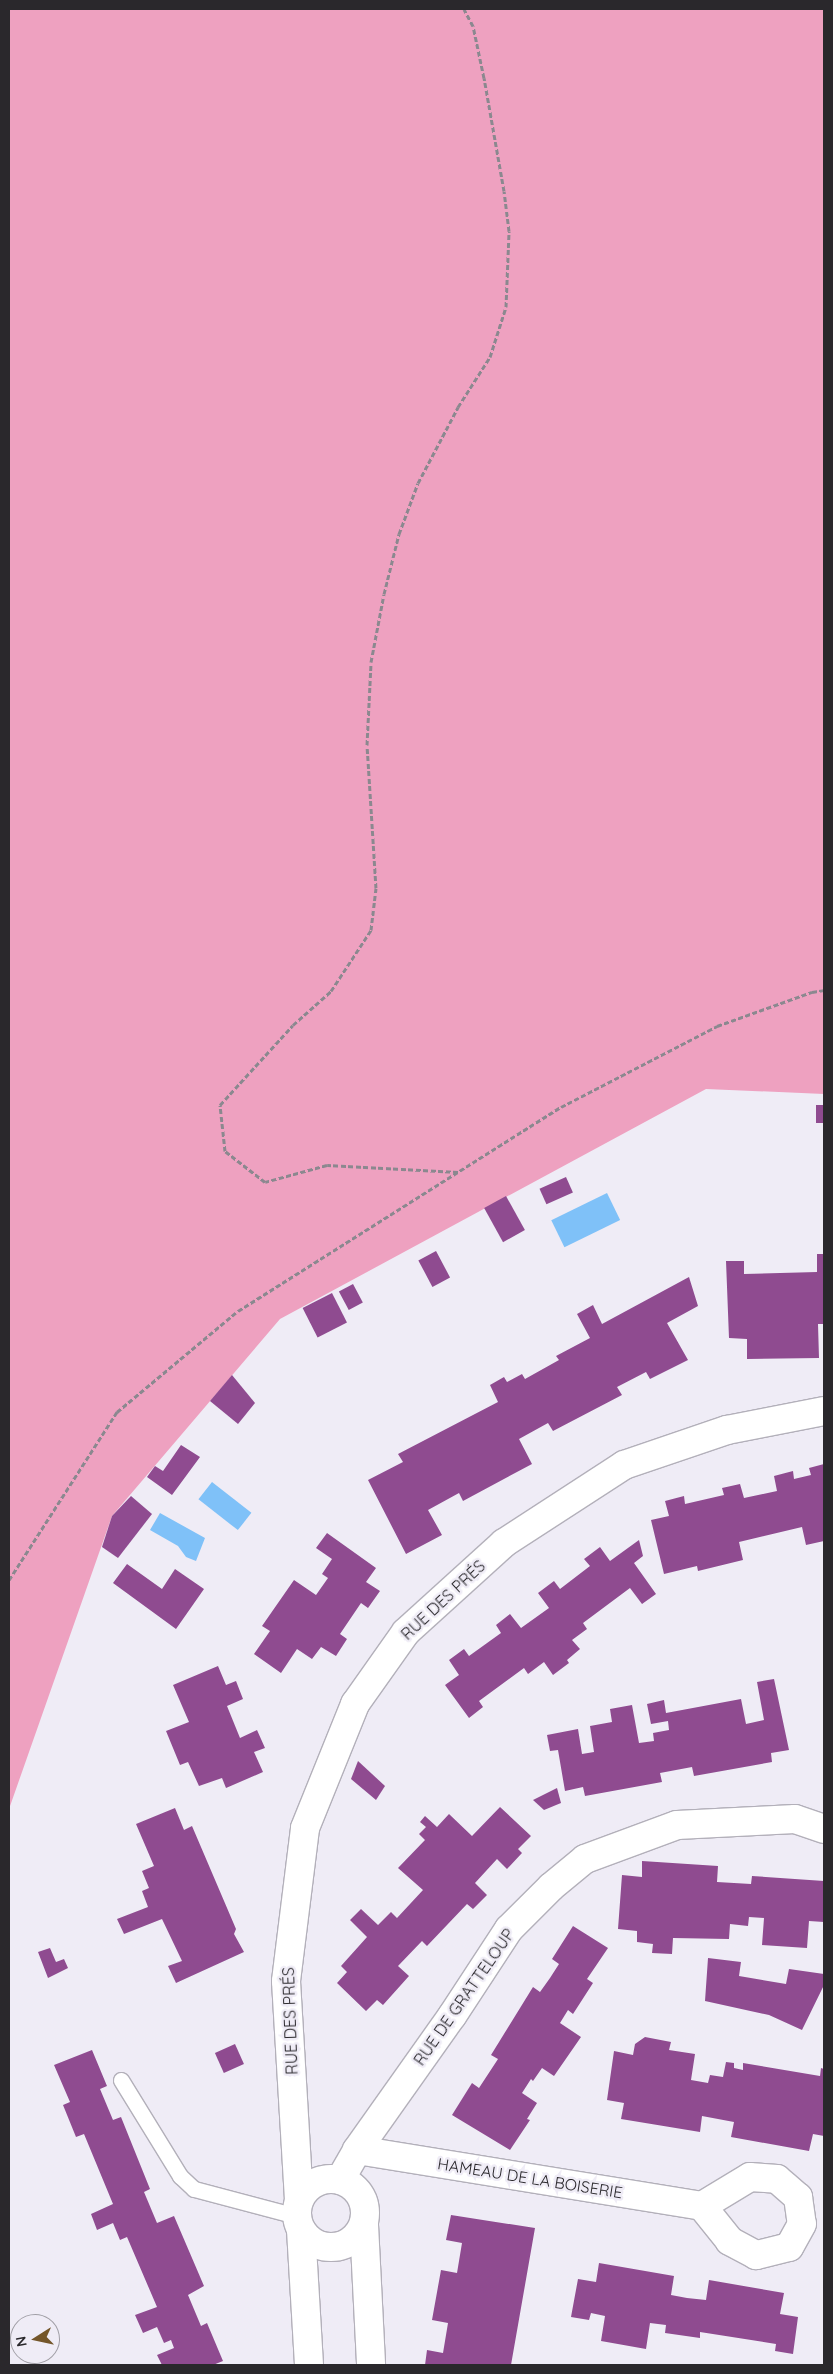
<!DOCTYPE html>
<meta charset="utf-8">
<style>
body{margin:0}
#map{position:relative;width:833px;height:2374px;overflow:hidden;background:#efecf6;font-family:Quicksand,sans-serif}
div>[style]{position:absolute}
.green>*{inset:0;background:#eea1c0}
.water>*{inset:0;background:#7fc1f8;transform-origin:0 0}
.building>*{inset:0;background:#8f4b90;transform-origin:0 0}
.path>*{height:3px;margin-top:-1.5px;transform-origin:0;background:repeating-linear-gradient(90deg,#8b888f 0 5px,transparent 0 7.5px)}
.roads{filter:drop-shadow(1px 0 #b3b0ba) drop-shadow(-1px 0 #b3b0ba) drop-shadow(0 1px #b3b0ba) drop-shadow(0 -1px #b3b0ba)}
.lane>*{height:15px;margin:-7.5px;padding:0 7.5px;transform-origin:7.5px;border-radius:7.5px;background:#fff}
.street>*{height:28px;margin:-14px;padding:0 14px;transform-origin:14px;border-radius:14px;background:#fff}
.street>.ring{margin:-14px;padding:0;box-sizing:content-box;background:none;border:28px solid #fff;border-radius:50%}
span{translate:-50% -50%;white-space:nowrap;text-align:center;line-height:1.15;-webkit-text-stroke:5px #efecf6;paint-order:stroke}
.street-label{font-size:16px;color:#2a282c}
.frame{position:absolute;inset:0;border:10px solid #2a282c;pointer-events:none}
.north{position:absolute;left:10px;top:2314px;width:50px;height:50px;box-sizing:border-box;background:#efecf6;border:1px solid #a09ea5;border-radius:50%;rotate:260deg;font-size:14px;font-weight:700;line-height:20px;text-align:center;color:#2a282c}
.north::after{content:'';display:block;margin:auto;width:18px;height:22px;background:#74562a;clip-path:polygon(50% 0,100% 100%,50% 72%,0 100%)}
</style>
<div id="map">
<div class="green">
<div style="clip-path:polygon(9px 9px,824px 9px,824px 1094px,706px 1089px,280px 1319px,112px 1516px,9px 1809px)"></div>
</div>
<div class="water">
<div style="left:607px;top:1193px;width:30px;height:62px;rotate:64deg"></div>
<div style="left:212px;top:1482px;width:50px;height:22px;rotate:38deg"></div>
<div style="clip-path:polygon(160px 1513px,205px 1538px,196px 1561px,186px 1557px,178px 1546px,150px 1530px)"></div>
</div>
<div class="building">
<div style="left:816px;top:1105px;width:8px;height:18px"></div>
<div style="left:566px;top:1177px;width:17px;height:29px;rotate:66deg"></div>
<div style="left:506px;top:1196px;width:39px;height:25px;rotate:61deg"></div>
<div style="left:436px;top:1251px;width:30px;height:20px;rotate:62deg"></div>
<div style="clip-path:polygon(817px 1254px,824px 1254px,824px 1324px,818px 1324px,819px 1358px,747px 1359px,747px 1339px,729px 1338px,726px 1261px,744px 1261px,744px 1274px,817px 1272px)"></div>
<div style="clip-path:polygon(689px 1277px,698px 1306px,667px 1323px,688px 1360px,650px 1379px,646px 1372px,617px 1387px,622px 1395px,553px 1431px,548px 1423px,519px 1439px,532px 1464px,463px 1501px,459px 1493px,428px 1510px,442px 1535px,406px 1554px,368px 1480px,403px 1462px,398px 1454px,498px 1402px,490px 1385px,504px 1377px,507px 1382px,522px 1374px,525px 1379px,559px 1360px,556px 1356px,590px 1338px,577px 1314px,593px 1305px,602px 1324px)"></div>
<div style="left:353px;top:1284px;width:21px;height:16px;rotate:62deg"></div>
<div style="left:332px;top:1293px;width:33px;height:33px;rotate:63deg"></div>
<div style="clip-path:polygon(232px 1375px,255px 1403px,238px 1424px,210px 1401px)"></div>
<div style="clip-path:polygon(181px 1445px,200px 1457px,172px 1495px,147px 1477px,155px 1466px,163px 1471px)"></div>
<div style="clip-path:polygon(824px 1464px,824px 1541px,806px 1545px,802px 1527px,739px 1542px,743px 1560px,698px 1571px,697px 1566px,664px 1574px,651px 1520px,669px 1516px,665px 1501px,684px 1496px,685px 1504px,724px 1495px,722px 1488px,740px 1484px,744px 1498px,777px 1491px,774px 1476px,793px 1471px,794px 1479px,811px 1475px,809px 1468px)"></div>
<div style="clip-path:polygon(131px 1496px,152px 1514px,118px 1558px,102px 1547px,112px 1516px)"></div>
<div style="clip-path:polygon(327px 1533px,376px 1568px,366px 1582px,380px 1591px,368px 1608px,361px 1603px,340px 1634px,347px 1639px,336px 1656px,321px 1647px,312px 1659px,297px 1649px,281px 1673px,254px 1654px,270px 1631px,262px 1626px,294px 1580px,316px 1595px,328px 1578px,322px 1574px,332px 1559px,316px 1548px)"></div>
<div style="clip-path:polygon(639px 1540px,643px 1556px,634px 1563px,656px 1594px,642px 1604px,630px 1588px,583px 1623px,587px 1629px,572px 1640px,580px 1649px,567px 1660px,569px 1663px,553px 1675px,544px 1662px,528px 1674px,524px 1668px,479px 1701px,483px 1707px,469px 1718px,445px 1685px,459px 1675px,449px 1660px,464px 1649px,469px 1656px,501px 1633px,496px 1625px,510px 1614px,521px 1628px,549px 1608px,538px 1593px,554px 1581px,560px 1589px,590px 1566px,584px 1559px,600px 1547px,610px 1561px)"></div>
<div style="clip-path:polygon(127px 1564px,162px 1589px,175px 1569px,204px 1589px,176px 1629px,113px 1583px)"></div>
<div style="clip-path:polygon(218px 1666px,226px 1685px,236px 1681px,243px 1699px,227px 1706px,240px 1738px,257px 1730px,265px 1748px,254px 1752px,263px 1772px,226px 1788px,222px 1778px,199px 1786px,188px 1762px,180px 1765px,166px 1731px,189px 1722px,173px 1685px)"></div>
<div style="clip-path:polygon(774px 1679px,789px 1750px,771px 1753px,772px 1762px,694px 1776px,692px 1767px,660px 1773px,662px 1782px,585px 1796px,583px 1787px,565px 1791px,558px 1750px,550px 1751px,547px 1735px,578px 1729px,582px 1754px,594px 1752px,590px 1726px,612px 1722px,610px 1709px,632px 1705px,639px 1743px,654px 1741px,653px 1733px,669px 1730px,668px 1721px,651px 1724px,647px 1704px,664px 1700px,666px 1713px,741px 1699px,746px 1724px,764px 1720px,757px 1682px)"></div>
<div style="clip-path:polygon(358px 1761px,385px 1786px,376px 1800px,351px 1779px)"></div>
<div style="clip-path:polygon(557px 1788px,561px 1803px,544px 1810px,533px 1800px)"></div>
<div style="clip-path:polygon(500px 1807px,531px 1836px,518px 1849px,522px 1853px,507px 1869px,497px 1859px,475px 1883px,487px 1895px,473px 1909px,467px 1904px,427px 1946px,422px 1941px,398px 1966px,409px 1976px,383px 2005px,377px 2000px,366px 2011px,337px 1983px,347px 1972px,341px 1966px,367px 1937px,350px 1920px,361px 1909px,378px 1925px,391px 1912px,397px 1918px,423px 1890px,398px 1868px,425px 1840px,419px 1834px,426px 1827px,420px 1822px,425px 1816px,437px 1827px,449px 1814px,472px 1836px)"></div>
<div style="clip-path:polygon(175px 1808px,184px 1830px,192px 1826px,236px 1929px,234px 1934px,244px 1952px,176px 1983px,168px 1966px,182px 1961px,162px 1919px,124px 1934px,117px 1919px,148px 1907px,142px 1891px,149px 1888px,142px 1871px,154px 1866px,136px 1824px)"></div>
<div style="clip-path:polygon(642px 1861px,718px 1866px,717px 1882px,751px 1884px,752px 1876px,824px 1881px,824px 1922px,809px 1921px,807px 1948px,762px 1945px,764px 1918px,749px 1917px,748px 1926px,730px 1924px,729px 1939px,673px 1938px,672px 1954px,652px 1953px,653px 1944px,637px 1942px,637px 1931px,618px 1929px,622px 1875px,642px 1877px)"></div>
<div style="clip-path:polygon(573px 1926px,608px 1948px,587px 1979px,593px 1983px,573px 2014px,568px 2010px,560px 2023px,581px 2037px,554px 2076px,542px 2068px,533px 2081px,531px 2079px,522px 2093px,537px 2103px,527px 2119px,530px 2120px,510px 2150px,452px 2115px,472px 2083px,479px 2088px,498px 2059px,491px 2055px,533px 1987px,540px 1992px,550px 1978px,559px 1964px,552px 1959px)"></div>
<div style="clip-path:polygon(50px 1948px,56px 1962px,64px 1959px,68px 1968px,48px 1978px,38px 1952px)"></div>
<div style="clip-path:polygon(708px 1958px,741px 1962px,739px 1976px,786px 1984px,789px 1969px,824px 1974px,824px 1985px,802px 2030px,769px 2015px,705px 2001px)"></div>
<div style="clip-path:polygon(645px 2037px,671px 2042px,669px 2050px,695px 2054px,691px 2080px,708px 2083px,710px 2075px,723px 2077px,726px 2062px,734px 2063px,734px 2068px,743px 2070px,743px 2063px,820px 2076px,821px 2068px,824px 2069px,824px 2136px,813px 2134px,809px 2151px,731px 2137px,734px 2122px,702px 2116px,700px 2132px,621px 2119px,624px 2103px,607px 2100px,614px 2051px,633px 2055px,635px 2044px)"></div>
<div style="left:235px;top:2044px;width:22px;height:22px;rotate:66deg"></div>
<div style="clip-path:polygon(92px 2050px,107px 2086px,100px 2089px,113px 2120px,121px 2117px,150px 2189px,144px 2192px,157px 2223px,174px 2216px,204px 2286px,188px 2295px,201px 2326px,207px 2323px,223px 2361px,213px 2365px,162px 2365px,157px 2355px,174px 2348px,171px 2340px,164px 2343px,157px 2327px,143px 2333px,135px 2315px,157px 2307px,127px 2237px,120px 2240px,113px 2223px,97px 2230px,91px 2214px,113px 2204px,84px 2134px,76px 2137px,63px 2105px,70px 2102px,54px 2065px)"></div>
<div style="clip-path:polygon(451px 2215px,535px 2228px,511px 2365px,425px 2365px,427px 2350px,443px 2353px,448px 2323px,432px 2320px,441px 2270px,457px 2273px,462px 2243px,446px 2240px)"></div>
<div style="clip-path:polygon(599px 2263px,674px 2276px,671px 2295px,687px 2298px,706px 2300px,709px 2280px,784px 2293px,780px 2314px,798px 2317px,793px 2354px,775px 2351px,776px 2344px,700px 2332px,700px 2338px,665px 2333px,666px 2325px,650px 2323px,646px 2349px,601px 2341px,605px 2316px,591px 2313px,589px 2320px,571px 2317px,578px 2279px,596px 2282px)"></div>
</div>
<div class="path">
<div style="left:458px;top:1172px;width:131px;rotate:-176.9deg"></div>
<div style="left:327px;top:1165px;width:64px;rotate:164.7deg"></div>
<div style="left:265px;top:1182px;width:51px;rotate:-142.2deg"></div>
<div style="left:225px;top:1151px;width:46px;rotate:-96.2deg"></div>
<div style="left:220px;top:1105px;width:108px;rotate:-47.6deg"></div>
<div style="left:293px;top:1025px;width:51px;rotate:-41.8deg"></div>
<div style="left:331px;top:991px;width:73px;rotate:-56.7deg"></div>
<div style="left:371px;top:930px;width:42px;rotate:-83.2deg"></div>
<div style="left:376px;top:888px;width:143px;rotate:-93.6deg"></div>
<div style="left:367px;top:745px;width:83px;rotate:-87.2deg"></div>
<div style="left:371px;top:662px;width:69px;rotate:-79.2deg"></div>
<div style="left:384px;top:594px;width:62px;rotate:-76deg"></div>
<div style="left:399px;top:534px;width:54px;rotate:-69.6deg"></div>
<div style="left:418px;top:483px;width:86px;rotate:-62.2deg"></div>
<div style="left:458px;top:407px;width:59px;rotate:-57.4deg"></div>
<div style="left:490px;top:357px;width:52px;rotate:-72.3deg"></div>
<div style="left:506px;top:307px;width:76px;rotate:-87.7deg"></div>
<div style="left:509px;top:231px;width:40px;rotate:-97.1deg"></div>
<div style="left:504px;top:191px;width:115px;rotate:-100deg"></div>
<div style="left:484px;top:78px;width:53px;rotate:-101.9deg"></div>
<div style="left:473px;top:26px;width:19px;rotate:-118deg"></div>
<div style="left:9px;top:1580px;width:200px;rotate:-57.3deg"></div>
<div style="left:117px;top:1412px;width:158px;rotate:-39.9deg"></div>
<div style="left:238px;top:1311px;width:382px;rotate:-32.3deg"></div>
<div style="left:561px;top:1107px;width:176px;rotate:-27.4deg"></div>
<div style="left:717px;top:1026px;width:101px;rotate:-19.7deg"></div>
<div style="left:812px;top:992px;width:12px;rotate:-9deg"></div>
</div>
<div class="roads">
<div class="lane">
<div style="left:121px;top:2080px;width:113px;rotate:58.4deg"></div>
<div style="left:180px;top:2176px;width:19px;rotate:43deg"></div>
<div style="left:194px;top:2189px;width:106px;rotate:14.8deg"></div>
</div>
<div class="street">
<div style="left:357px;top:2150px;width:350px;rotate:9.2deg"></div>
<div style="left:702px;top:2206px;width:56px;rotate:-31.1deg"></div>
<div style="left:750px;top:2177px;width:27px;rotate:4deg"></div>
<div style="left:777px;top:2179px;width:28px;rotate:41deg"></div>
<div style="left:798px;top:2197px;width:27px;rotate:82deg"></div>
<div style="left:802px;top:2224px;width:26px;rotate:119deg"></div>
<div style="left:789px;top:2247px;width:34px;rotate:166deg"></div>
<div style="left:756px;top:2255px;width:30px;rotate:-152deg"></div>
<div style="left:730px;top:2241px;width:45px;rotate:-128.7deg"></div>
<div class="ring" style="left:297px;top:2179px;width:40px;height:40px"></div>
<div style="left:340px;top:2180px;width:34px;rotate:-60deg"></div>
<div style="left:357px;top:2150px;width:164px;rotate:-54.7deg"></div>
<div style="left:452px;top:2016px;width:104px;rotate:-56.8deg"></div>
<div style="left:509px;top:1929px;width:59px;rotate:-45deg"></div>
<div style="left:551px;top:1887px;width:44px;rotate:-39.5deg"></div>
<div style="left:585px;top:1859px;width:98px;rotate:-20.3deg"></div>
<div style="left:677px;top:1825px;width:118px;rotate:-2.9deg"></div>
<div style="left:795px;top:1819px;width:31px;rotate:19deg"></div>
<div style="left:299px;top:2200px;width:219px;rotate:-93.4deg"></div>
<div style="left:286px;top:1981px;width:154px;rotate:-82.9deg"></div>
<div style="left:305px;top:1828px;width:134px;rotate:-68deg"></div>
<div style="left:355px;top:1704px;width:88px;rotate:-54.7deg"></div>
<div style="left:406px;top:1632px;width:132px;rotate:-42.2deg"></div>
<div style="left:504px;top:1543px;width:143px;rotate:-33deg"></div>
<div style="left:624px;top:1465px;width:109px;rotate:-18.8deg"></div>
<div style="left:727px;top:1430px;width:99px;rotate:-11.1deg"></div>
<div style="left:364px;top:2225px;width:140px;rotate:87.1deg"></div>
<div style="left:301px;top:2230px;width:135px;rotate:86.6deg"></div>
</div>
</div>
<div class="street-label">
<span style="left:443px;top:1600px;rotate:-43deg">RUE DES PRÉS</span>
<span style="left:464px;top:1997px;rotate:-55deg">RUE DE GRATTELOUP</span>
<span style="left:290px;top:2021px;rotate:-92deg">RUE DES PRÉS</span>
<span style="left:530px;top:2178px;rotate:9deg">HAMEAU DE LA BOISERIE</span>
</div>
<div class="frame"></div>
<div class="north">N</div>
</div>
